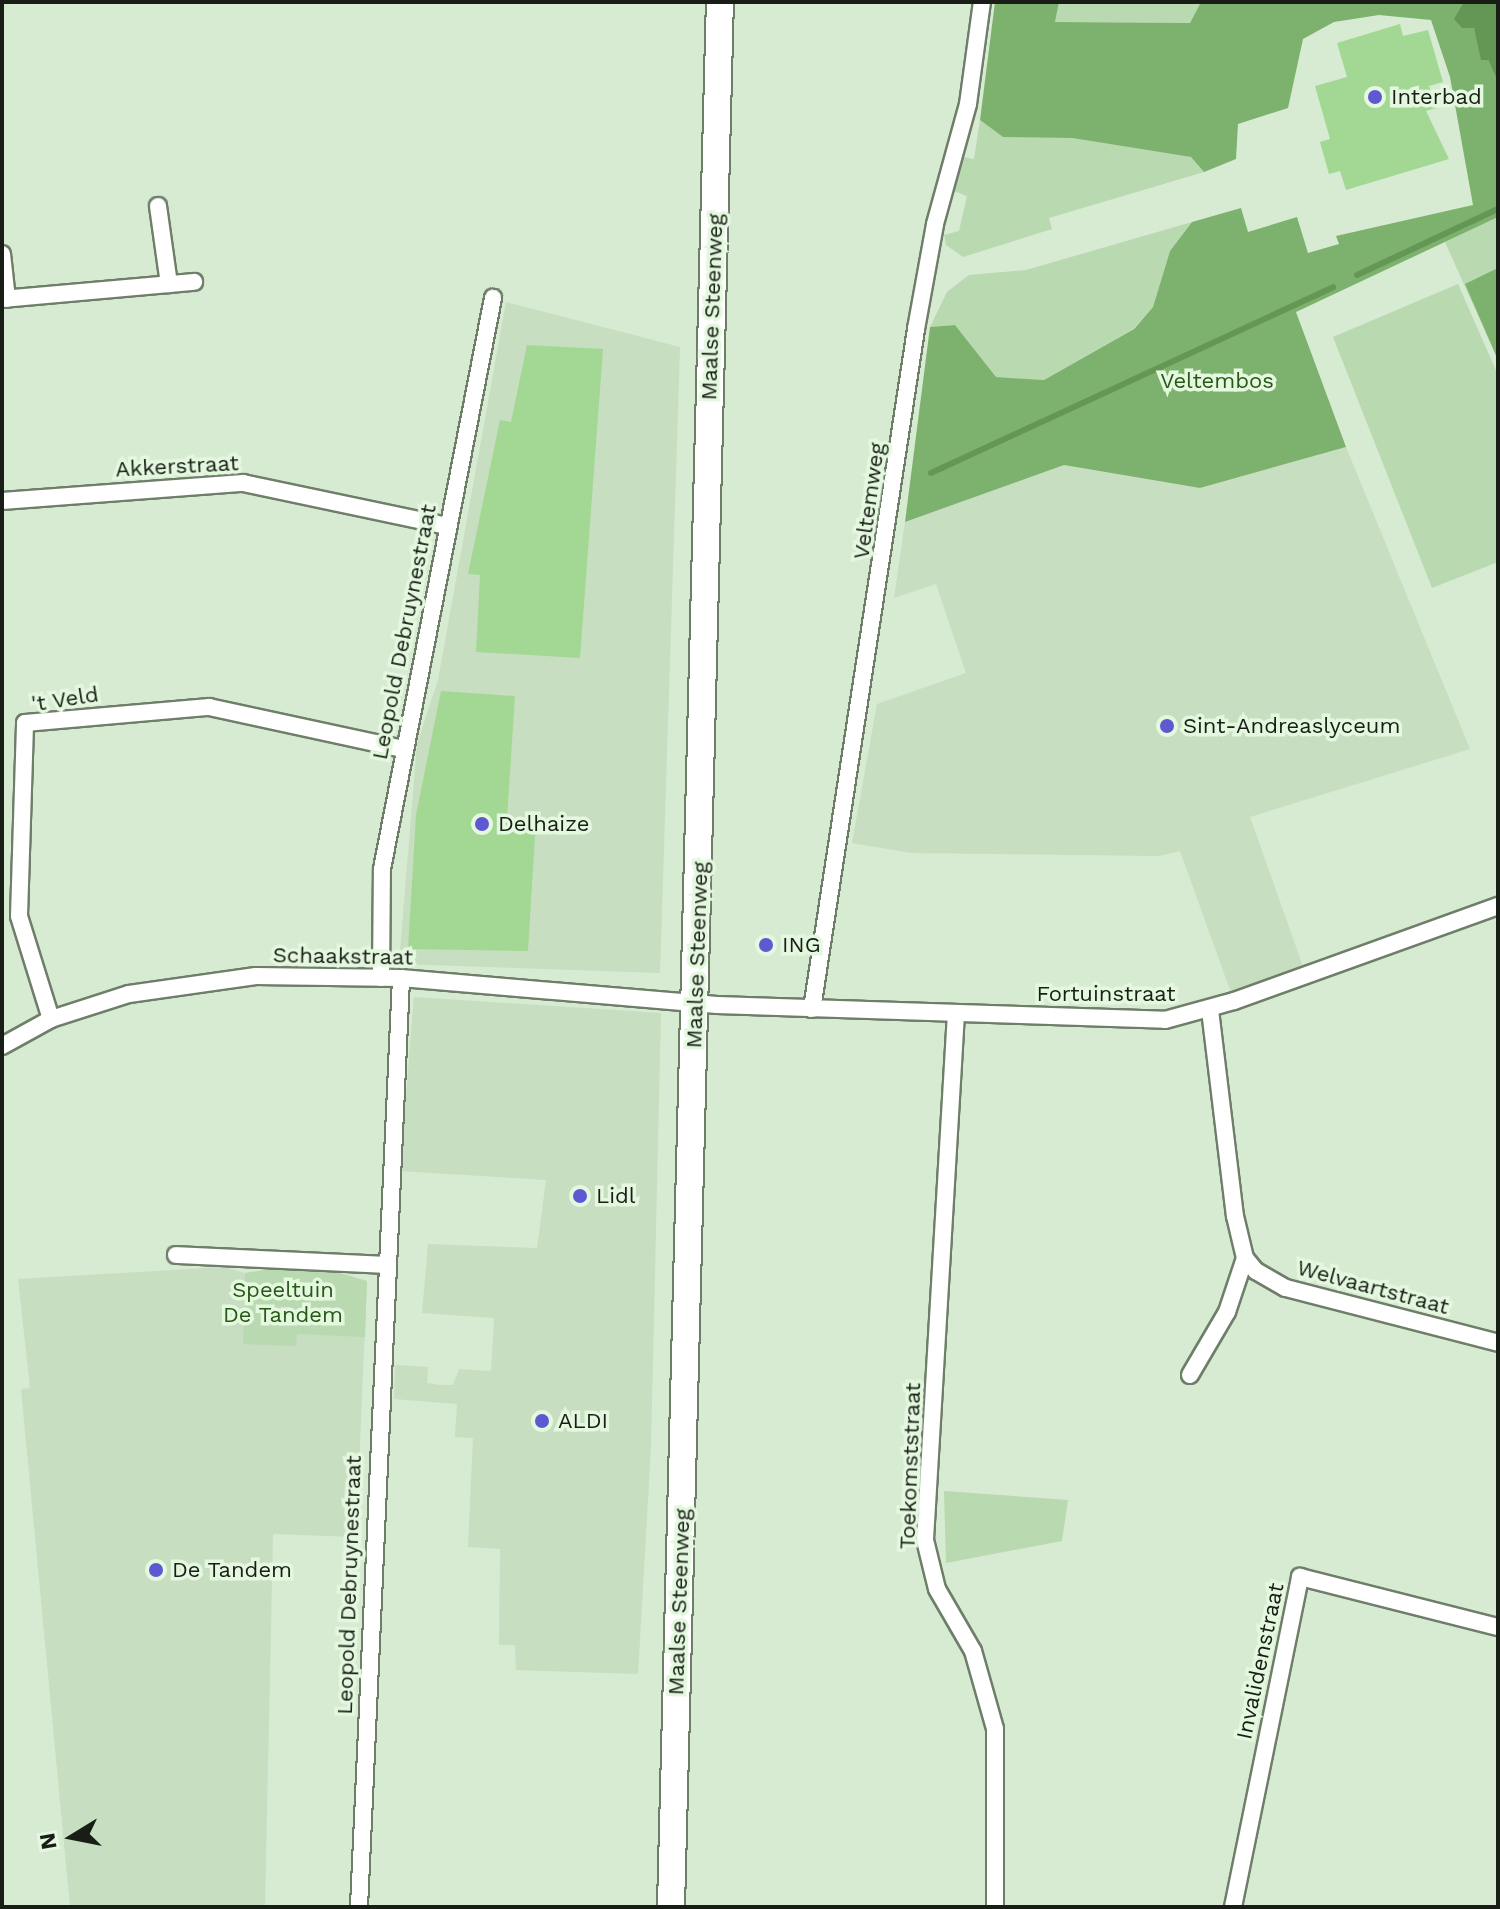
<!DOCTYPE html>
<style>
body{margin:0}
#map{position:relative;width:1500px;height:1909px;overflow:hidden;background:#d7ead2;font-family:"Work Sans",sans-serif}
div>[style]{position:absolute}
.built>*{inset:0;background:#c7dec1}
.green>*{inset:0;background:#b9d9b0}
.forest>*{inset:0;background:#7db16e}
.water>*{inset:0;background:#649755}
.stream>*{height:6px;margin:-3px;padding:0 3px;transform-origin:3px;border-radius:3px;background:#649755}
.building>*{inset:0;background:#a2d893}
.roads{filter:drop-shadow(2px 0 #6e7e69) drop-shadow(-2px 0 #6e7e69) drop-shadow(0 2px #6e7e69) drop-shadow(0 -2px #6e7e69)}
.minor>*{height:16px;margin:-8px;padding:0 8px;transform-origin:8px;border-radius:8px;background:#fff}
.primary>*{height:26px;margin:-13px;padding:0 13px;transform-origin:13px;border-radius:13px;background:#fff}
.dots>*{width:22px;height:22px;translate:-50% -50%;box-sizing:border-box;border:4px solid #e4f7df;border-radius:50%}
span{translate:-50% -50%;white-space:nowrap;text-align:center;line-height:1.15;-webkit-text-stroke:7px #e4f7df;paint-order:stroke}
.poi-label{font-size:22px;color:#181e16}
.left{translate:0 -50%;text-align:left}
.street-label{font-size:22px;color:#181e16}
.park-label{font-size:22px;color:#275816}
.frame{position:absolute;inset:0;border:4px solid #181e16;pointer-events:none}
.north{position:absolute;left:32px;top:1797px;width:80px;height:80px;-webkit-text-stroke:6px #e4f7df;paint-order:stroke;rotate:260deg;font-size:22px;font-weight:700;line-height:32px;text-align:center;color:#181e16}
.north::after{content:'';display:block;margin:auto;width:28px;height:36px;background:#181e16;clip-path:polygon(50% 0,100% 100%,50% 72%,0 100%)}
</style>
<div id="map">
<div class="built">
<div style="clip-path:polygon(506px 302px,680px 347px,660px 973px,399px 964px,417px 744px,438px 680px)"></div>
<div style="clip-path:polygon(1346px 447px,1470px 749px,1250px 817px,1306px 975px,1234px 1001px,1180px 851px,1159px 856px,912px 853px,852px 843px,877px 704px,966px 673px,936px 584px,894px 598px,905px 522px,1064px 465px,1200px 488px)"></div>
<div style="clip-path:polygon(414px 997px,661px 1013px,651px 1447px,638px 1674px,516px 1670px,515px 1645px,499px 1645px,500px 1549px,468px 1547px,473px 1438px,455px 1437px,457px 1404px,394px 1399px,395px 1365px,428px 1367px,427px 1383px,440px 1385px,453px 1385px,459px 1369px,491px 1371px,494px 1318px,422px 1313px,428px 1244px,537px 1248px,546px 1180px,400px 1171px)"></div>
<div style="clip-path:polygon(224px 1267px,245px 1273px,326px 1269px,367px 1281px,356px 1537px,273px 1534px,265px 1907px,70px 1907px,21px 1389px,30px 1388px,18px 1279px)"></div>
</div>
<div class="green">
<div style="clip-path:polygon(1059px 2px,1201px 2px,1190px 23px,1055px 22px)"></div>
<div style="clip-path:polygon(980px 120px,1003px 137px,1072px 138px,1191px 157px,1204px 172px,1049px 218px,1052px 229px,963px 257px,946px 245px,944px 235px,959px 231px,967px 196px,951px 190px,959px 156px,974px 159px)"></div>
<div style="clip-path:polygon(1498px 217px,1498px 360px,1445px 242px)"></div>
<div style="clip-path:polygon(1192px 222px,1170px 251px,1153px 307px,1133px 329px,1044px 380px,996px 377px,955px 325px,930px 327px,947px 292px,969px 275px,1026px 270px)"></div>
<div style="clip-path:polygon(1458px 284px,1498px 375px,1498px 562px,1432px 588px,1333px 337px)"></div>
<div style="clip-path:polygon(284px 1267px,326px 1269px,367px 1281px,365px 1337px,297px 1334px,296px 1346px,243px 1344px,245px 1273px)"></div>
<div style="clip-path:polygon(944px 1491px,1068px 1500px,1062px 1541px,946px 1563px)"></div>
</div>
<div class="forest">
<div style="clip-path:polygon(995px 2px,1059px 2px,1055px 22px,1190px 23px,1201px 2px,1464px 2px,1458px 20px,1474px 28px,1498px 83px,1498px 217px,1296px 312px,1346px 447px,1200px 488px,1064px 465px,905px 522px,930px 327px,955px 325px,996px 377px,1044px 380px,1134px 329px,1153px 307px,1170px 251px,1192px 222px,1241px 208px,1248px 232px,1297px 217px,1308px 253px,1339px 244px,1336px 236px,1473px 205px,1450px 77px,1431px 20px,1379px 15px,1334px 22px,1303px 39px,1288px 108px,1238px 124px,1236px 159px,1204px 172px,1191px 157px,1072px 138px,1003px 137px,980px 120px)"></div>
<div style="clip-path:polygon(1498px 268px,1498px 360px,1465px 284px)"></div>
</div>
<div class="water">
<div style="clip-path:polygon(1464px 2px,1498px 2px,1498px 83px,1488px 60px,1481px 60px,1474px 28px,1462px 28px,1454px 19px)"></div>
</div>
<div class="stream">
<div style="left:1357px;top:275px;width:156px;rotate:-25.1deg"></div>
<div style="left:931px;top:473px;width:443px;rotate:-24.8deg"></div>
</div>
<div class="building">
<div style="clip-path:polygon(1400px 24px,1403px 36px,1428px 30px,1443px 82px,1429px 86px,1436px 108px,1426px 111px,1449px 159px,1346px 190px,1340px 171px,1329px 174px,1320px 142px,1330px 139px,1315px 86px,1347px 77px,1337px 43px)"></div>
<div style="clip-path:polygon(527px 345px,603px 349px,580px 658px,476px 652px,480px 575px,468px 574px,500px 420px,511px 422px)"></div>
<div style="clip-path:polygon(441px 691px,515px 696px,507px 818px,536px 819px,528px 951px,408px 949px,416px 815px)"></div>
</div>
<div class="roads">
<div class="minor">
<div style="left:158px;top:206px;width:79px;rotate:82deg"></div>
<div style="left:2px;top:254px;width:45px;rotate:83.7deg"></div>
<div style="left:2px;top:299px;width:193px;rotate:-5.1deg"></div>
<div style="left:2px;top:501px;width:242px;rotate:-4.3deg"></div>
<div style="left:243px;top:483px;width:208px;rotate:11.9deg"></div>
<div style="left:381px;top:978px;width:109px;rotate:-89.5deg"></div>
<div style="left:382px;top:869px;width:582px;rotate:-79deg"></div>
<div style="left:812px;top:1009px;width:688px;rotate:-81.3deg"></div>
<div style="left:916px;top:329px;width:107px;rotate:-79.7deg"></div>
<div style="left:935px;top:224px;width:124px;rotate:-74.6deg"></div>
<div style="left:968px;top:104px;width:103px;rotate:-82.2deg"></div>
<div style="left:1210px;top:1010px;width:208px;rotate:83.1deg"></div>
<div style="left:1235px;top:1216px;width:43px;rotate:76.6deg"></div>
<div style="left:1245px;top:1258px;width:17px;rotate:50deg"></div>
<div style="left:1256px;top:1271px;width:34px;rotate:30deg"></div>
<div style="left:1286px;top:1288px;width:219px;rotate:14.5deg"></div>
<div style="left:956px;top:1013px;width:528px;rotate:93.37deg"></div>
<div style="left:925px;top:1540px;width:50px;rotate:76.2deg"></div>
<div style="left:937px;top:1589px;width:72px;rotate:59.9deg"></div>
<div style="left:973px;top:1651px;width:81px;rotate:74.2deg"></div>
<div style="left:995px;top:1729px;width:178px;rotate:90deg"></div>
<div style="left:51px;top:1019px;width:108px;rotate:-107.3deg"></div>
<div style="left:19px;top:916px;width:193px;rotate:-88.2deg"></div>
<div style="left:25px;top:723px;width:185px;rotate:-5deg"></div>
<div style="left:209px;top:707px;width:198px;rotate:12.2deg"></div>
<div style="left:2px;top:1046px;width:56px;rotate:-28.9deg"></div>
<div style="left:51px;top:1019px;width:82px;rotate:-17.8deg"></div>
<div style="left:129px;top:994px;width:128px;rotate:-8.1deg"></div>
<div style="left:256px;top:976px;width:145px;rotate:0.8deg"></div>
<div style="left:401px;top:978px;width:317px;rotate:4.9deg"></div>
<div style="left:717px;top:1005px;width:448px;rotate:1.9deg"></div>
<div style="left:1165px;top:1020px;width:72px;rotate:-15.4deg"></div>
<div style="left:1234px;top:1001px;width:281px;rotate:-19.8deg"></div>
<div style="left:176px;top:1255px;width:209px;rotate:2.7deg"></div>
<div style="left:1190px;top:1375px;width:73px;rotate:-59.6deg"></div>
<div style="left:1227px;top:1312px;width:57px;rotate:-71.6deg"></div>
<div style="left:359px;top:1907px;width:930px;rotate:-87.41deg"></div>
<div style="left:1233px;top:1907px;width:337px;rotate:-78.5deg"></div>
<div style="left:1300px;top:1577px;width:204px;rotate:14.2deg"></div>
</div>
<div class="primary">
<div style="left:671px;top:1907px;width:1906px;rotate:-88.53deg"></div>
</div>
</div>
<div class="dots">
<div style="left:1375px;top:97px;background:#5e59d1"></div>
<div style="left:1167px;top:726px;background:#5e59d1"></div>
<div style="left:482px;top:824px;background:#5e59d1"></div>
<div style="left:766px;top:945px;background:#5e59d1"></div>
<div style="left:580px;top:1196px;background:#5e59d1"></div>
<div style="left:542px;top:1421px;background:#5e59d1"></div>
<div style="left:156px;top:1570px;background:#5e59d1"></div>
</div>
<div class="poi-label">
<span class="left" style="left:1391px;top:97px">Interbad</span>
<span class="left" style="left:1183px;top:726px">Sint-Andreaslyceum</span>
<span class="left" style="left:498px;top:824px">Delhaize</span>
<span class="left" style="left:782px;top:945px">ING</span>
<span class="left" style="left:596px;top:1196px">Lidl</span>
<span class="left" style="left:558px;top:1421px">ALDI</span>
<span class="left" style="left:172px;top:1570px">De Tandem</span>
</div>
<div class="street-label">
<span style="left:712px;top:307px;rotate:-88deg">Maalse Steenweg</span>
<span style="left:177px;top:466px;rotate:-3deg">Akkerstraat</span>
<span style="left:869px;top:501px;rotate:-82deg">Veltemweg</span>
<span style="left:404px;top:632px;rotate:-79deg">Leopold Debruynestraat</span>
<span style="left:65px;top:699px;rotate:-9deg">'t Veld</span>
<span style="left:697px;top:955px;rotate:-88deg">Maalse Steenweg</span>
<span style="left:343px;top:956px;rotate:1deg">Schaakstraat</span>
<span style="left:1106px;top:994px">Fortuinstraat</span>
<span style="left:1373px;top:1287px;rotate:15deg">Welvaartstraat</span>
<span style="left:910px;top:1466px;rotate:-88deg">Toekomststraat</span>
<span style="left:349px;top:1585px;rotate:-88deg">Leopold Debruynestraat</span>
<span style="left:679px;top:1602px;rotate:-88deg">Maalse Steenweg</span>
<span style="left:1260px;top:1661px;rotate:-78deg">Invalidenstraat</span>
</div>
<div class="park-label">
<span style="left:1217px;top:381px">Veltembos</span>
<span style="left:283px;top:1302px">Speeltuin<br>De Tandem</span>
</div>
<div class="frame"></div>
<div class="north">N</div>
</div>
